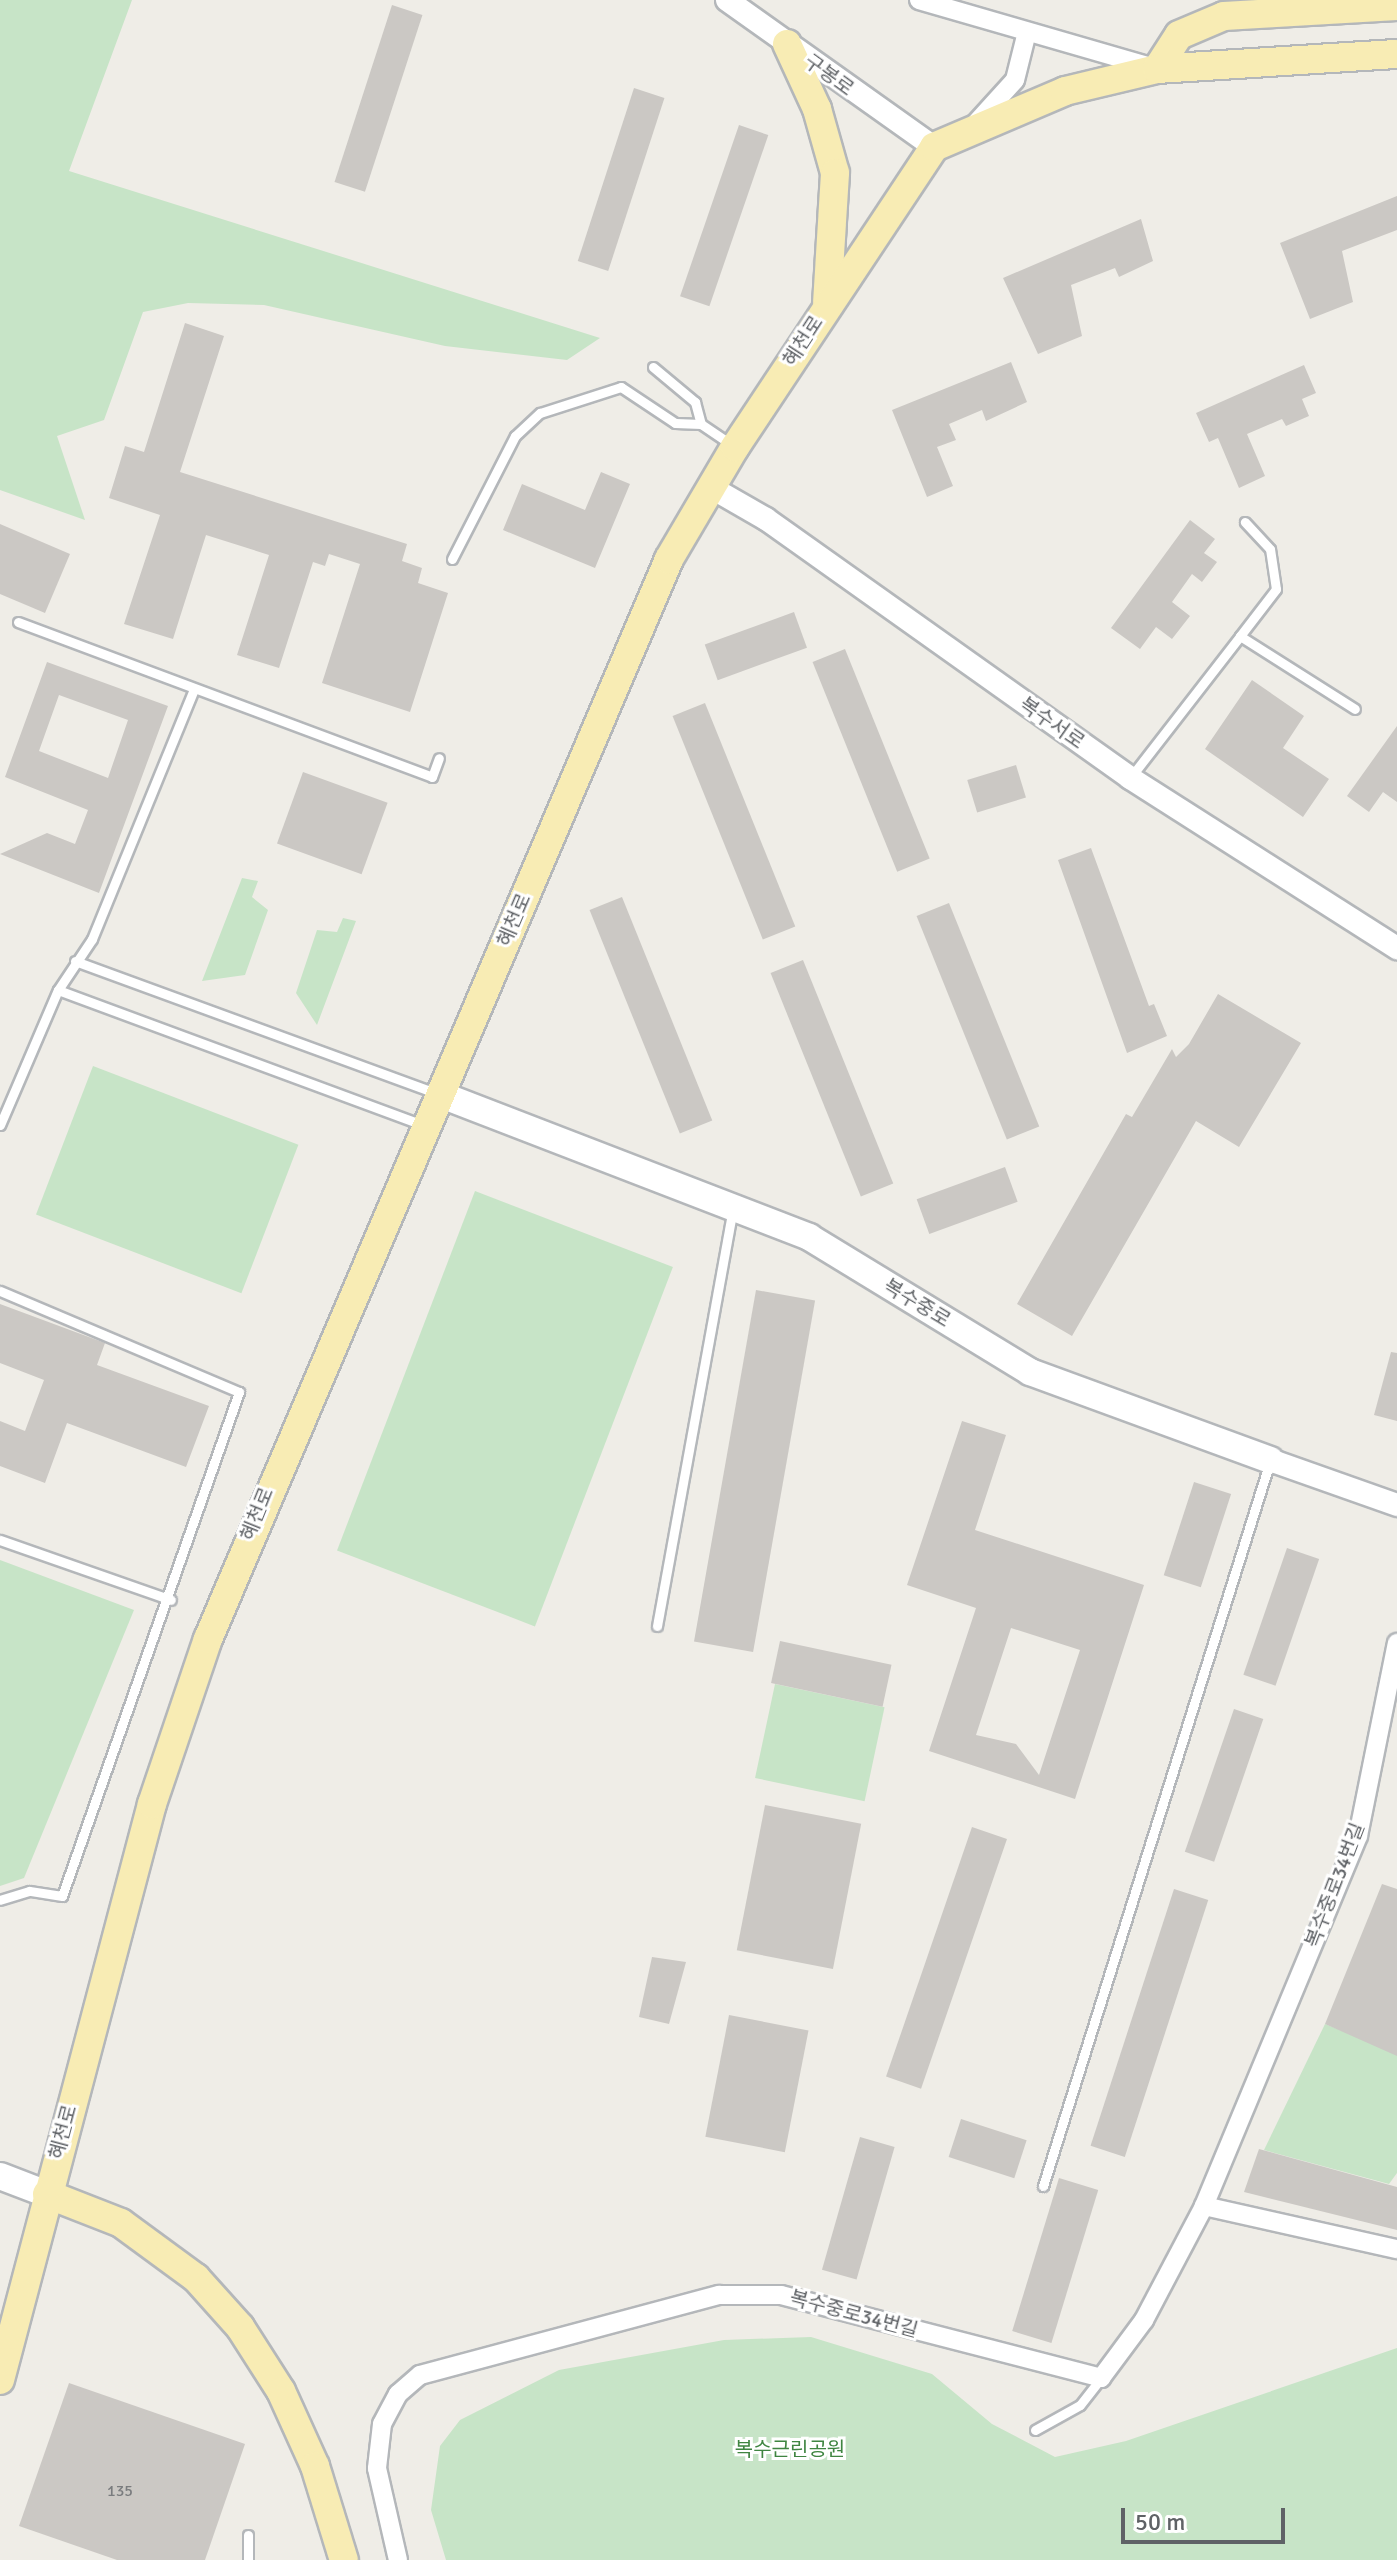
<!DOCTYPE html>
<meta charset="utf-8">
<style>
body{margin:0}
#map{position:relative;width:1397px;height:2560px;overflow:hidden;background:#efede7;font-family:Signika,"Noto Sans KR",sans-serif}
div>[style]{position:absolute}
.green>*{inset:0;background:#c7e4c7;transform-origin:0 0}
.building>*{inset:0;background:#cbc8c4;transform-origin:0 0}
.roads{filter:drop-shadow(2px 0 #b4b7ba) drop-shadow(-2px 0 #b4b7ba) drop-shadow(0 2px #b4b7ba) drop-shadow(0 -2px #b4b7ba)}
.service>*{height:9px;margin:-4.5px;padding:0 4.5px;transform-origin:4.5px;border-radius:4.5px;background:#fff}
.minor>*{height:18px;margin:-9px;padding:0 9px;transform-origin:9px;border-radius:9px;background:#fff}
.tertiary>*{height:22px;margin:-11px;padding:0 11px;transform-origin:11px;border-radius:11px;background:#fff}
.secondary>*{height:26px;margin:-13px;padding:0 13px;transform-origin:13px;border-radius:13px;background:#fff}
.primary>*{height:28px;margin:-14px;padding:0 14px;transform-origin:14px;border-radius:14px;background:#f8ecb4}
span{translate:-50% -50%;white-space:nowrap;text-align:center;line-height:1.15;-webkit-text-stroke:6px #fff;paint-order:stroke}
.number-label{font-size:16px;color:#7a7c7e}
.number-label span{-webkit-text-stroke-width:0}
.street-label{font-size:20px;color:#5f6266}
.park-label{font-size:20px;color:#3f8541}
.scale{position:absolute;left:1121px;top:2508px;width:164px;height:36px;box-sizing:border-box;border:4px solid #5f6266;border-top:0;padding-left:10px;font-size:24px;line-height:28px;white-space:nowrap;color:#5f6266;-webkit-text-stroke:6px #fff;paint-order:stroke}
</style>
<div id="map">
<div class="green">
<div style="clip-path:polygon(0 0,132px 0,69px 171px,600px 338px,567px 360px,445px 346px,264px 305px,188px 303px,143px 312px,104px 420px,57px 436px,85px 520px,0 490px)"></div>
<div style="clip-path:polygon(242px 878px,258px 881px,252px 897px,268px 910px,245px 975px,202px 981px)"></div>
<div style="clip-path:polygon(343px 918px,356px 921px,317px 1025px,296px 993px,317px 930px,337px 932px)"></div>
<div style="left:93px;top:1066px;width:220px;height:159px;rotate:21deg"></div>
<div style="left:475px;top:1191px;width:212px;height:385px;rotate:21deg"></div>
<div style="clip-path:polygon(0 1560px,134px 1610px,24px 1878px,0 1886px)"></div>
<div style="left:775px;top:1684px;width:112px;height:96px;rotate:12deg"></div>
<div style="clip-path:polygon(1325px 2024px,1397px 2053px,1397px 2173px,1389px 2184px,1264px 2150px)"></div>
<div style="clip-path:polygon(811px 2337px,932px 2374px,992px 2424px,1055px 2457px,1126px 2441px,1397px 2348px,1397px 2560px,446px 2560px,431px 2510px,440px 2446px,460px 2420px,559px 2370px,724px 2340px)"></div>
</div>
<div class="building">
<div style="left:392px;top:5px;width:32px;height:186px;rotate:18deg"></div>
<div style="left:634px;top:88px;width:32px;height:182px;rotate:18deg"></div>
<div style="left:739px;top:125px;width:31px;height:181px;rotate:19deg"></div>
<div style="clip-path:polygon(1397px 196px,1397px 230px,1342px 251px,1353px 302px,1310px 319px,1280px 243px)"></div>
<div style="clip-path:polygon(1141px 219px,1153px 261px,1119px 277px,1115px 268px,1071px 285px,1082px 336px,1038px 354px,1003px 278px)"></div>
<div style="clip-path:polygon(185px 323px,224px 336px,180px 472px,407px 544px,402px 561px,422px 568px,418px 583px,448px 593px,410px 712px,322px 683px,360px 564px,329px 554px,325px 566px,313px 562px,279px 668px,237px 655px,269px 555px,206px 535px,173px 639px,124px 624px,160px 515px,109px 498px,125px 446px,144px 452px)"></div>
<div style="clip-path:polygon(1011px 362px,1027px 402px,986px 421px,982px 410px,949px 424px,956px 440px,937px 447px,953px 486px,927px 497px,892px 410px)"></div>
<div style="clip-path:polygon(1304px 365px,1316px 393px,1302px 399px,1309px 416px,1286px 426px,1282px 419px,1247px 434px,1265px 476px,1239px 488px,1218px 438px,1209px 442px,1196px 413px)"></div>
<div style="clip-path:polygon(601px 472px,630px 484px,595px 568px,503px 530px,522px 484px,585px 510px)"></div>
<div style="clip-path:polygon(1190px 520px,1215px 539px,1204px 553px,1217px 562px,1202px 582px,1192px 574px,1172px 602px,1190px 616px,1172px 639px,1156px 627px,1140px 649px,1111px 628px)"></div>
<div style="clip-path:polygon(0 524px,70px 554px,45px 613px,0 594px)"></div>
<div style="left:794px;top:612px;width:38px;height:95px;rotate:70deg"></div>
<div style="left:845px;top:649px;width:226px;height:35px;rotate:68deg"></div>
<div style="clip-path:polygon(evenodd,47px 662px,168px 706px,99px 893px,0 854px,47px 833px,75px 844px,88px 810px,5px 777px,47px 662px,59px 695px,128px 720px,108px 778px,39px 751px,59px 695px)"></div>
<div style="clip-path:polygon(1252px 680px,1304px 716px,1283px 748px,1329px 779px,1303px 817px,1205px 749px)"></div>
<div style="left:705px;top:703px;width:241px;height:35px;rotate:68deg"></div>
<div style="clip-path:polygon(1397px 726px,1397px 802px,1383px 792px,1369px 812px,1347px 796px)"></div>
<div style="left:1016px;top:765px;width:34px;height:51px;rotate:73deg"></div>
<div style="left:303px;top:772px;width:90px;height:76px;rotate:20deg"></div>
<div style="clip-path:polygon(1091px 848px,1149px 1006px,1154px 1004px,1167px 1036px,1127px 1053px,1058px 860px)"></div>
<div style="left:622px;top:897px;width:241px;height:35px;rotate:68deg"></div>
<div style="left:949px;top:903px;width:241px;height:35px;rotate:68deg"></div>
<div style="left:803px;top:960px;width:241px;height:35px;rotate:68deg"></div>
<div style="clip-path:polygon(1218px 994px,1301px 1043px,1239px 1147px,1196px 1121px,1072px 1336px,1017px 1304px,1126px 1114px,1132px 1117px,1172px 1049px,1176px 1057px,1189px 1044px)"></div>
<div style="left:1005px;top:1167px;width:37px;height:94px;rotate:70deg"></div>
<div style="left:756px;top:1290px;width:60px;height:357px;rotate:10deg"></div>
<div style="clip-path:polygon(0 1304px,105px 1343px,97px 1365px,209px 1406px,186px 1467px,67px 1423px,45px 1483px,0 1466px,0 1421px,25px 1431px,44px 1380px,0 1363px)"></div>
<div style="clip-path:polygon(1391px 1352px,1397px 1353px,1397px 1421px,1374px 1415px)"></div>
<div style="clip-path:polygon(evenodd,962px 1421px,1006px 1435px,975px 1530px,1144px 1585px,1075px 1799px,929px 1751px,976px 1608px,907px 1585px,962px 1421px,1011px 1628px,1080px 1650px,1039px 1775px,1016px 1744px,976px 1735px,1011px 1628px)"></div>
<div style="left:1194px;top:1482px;width:39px;height:98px;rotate:18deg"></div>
<div style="left:1287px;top:1548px;width:34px;height:134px;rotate:19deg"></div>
<div style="left:780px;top:1641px;width:114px;height:43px;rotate:12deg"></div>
<div style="left:1234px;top:1709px;width:31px;height:151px;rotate:19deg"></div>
<div style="left:765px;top:1805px;width:98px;height:148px;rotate:11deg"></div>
<div style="left:972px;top:1827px;width:37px;height:264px;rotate:19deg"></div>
<div style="clip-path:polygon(1382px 1884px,1397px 1889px,1397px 2056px,1325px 2024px)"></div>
<div style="left:1174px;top:1889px;width:36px;height:270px;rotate:18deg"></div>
<div style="clip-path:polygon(652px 1957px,686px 1962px,669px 2024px,639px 2017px)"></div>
<div style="left:729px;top:2015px;width:81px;height:124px;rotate:11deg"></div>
<div style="left:961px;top:2119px;width:69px;height:40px;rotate:18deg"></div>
<div style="left:860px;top:2137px;width:36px;height:138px;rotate:16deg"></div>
<div style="clip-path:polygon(1259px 2149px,1397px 2187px,1397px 2230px,1244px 2192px)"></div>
<div style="left:1059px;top:2178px;width:41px;height:160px;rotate:17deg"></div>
<div style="clip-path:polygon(69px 2383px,245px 2444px,205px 2560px,117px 2560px,19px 2526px)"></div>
</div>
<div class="roads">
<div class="service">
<div style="left:653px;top:367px;width:55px;rotate:39.8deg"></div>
<div style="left:695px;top:402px;width:23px;rotate:75deg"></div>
<div style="left:452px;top:559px;width:138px;rotate:-62.9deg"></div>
<div style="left:515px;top:436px;width:34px;rotate:-43deg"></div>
<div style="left:540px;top:413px;width:85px;rotate:-17.8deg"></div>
<div style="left:621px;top:387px;width:65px;rotate:33.7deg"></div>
<div style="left:675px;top:423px;width:26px;rotate:2deg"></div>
<div style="left:701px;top:424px;width:37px;rotate:34deg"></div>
<div style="left:18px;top:622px;width:442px;rotate:20.5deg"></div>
<div style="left:432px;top:777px;width:20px;rotate:-70deg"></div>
<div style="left:1240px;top:636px;width:59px;rotate:-52.5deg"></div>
<div style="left:1276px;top:589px;width:40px;rotate:-98.5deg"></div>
<div style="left:1270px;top:549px;width:37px;rotate:-133deg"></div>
<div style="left:1130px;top:778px;width:180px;rotate:-52.2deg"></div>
<div style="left:1240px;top:636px;width:136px;rotate:32.4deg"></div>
<div style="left:75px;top:961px;width:384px;rotate:20.1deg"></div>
<div style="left:58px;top:990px;width:389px;rotate:20.3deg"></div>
<div style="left:0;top:1125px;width:147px;rotate:-66.8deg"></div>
<div style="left:58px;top:990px;width:61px;rotate:-56.3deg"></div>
<div style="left:92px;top:939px;width:268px;rotate:-67.8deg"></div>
<div style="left:0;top:1291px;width:259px;rotate:22.9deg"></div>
<div style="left:239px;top:1392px;width:534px;rotate:109.35deg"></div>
<div style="left:62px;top:1896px;width:33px;rotate:-171deg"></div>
<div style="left:29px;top:1891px;width:30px;rotate:163deg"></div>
<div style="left:0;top:1540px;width:181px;rotate:19.3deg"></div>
<div style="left:657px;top:1626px;width:421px;rotate:-79.7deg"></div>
<div style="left:1043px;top:2186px;width:760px;rotate:-72.61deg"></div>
<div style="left:1035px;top:2430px;width:51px;rotate:-29.1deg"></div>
<div style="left:1080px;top:2405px;width:34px;rotate:-52deg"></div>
<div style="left:248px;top:2560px;width:25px;rotate:-90deg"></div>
</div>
<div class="minor">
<div style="left:919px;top:0;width:241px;rotate:16.1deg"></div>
<div style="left:975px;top:124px;width:59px;rotate:-47.7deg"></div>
<div style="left:1015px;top:80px;width:49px;rotate:-76deg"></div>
<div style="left:1204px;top:2206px;width:198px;rotate:12.6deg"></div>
<div style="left:398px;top:2560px;width:94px;rotate:-102.9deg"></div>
<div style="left:377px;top:2468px;width:44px;rotate:-83.5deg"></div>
<div style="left:382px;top:2424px;width:34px;rotate:-62deg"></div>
<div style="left:398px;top:2394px;width:29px;rotate:-41deg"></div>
<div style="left:420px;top:2375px;width:310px;rotate:-15deg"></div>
<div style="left:719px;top:2295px;width:62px"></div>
<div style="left:781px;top:2295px;width:331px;rotate:14.5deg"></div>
<div style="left:1101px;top:2378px;width:72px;rotate:-53.4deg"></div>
<div style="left:1144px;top:2320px;width:129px;rotate:-62.2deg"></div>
<div style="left:1204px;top:2206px;width:401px;rotate:-67.4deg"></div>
<div style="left:1358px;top:1836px;width:197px;rotate:-78.6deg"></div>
</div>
<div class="tertiary">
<div style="left:727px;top:0;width:254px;rotate:35.4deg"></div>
<div style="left:712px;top:488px;width:62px;rotate:29.9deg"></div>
<div style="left:766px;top:519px;width:447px;rotate:35.4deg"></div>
<div style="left:1130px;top:778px;width:317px;rotate:32.5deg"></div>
<div style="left:1270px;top:1460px;width:135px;rotate:19.5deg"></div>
</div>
<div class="secondary">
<div style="left:439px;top:1094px;width:397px;rotate:21.1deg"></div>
<div style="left:809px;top:1237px;width:259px;rotate:31.4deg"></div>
<div style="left:1030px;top:1372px;width:256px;rotate:20.1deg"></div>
<div style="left:0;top:2176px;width:50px;rotate:21deg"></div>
</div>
<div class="primary">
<div style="left:787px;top:44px;width:72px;rotate:65.2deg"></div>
<div style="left:817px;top:109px;width:66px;rotate:74.3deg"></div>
<div style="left:835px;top:173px;width:129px;rotate:93.5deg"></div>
<div style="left:1157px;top:69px;width:40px;rotate:-57.1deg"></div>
<div style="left:1179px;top:35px;width:49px;rotate:-22.9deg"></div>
<div style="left:1224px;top:16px;width:173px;rotate:-3.3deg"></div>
<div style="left:47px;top:2194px;width:79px;rotate:21.4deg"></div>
<div style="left:121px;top:2223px;width:93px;rotate:36.3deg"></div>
<div style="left:196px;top:2278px;width:66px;rotate:48.1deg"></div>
<div style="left:240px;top:2327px;width:76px;rotate:57.4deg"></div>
<div style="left:281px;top:2391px;width:82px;rotate:65.6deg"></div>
<div style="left:315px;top:2466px;width:98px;rotate:72.9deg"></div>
<div style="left:0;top:2380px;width:596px;rotate:-75.22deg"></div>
<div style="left:152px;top:1804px;width:174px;rotate:-71.3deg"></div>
<div style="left:208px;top:1639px;width:1174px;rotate:-66.88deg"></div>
<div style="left:669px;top:559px;width:130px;rotate:-59.5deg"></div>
<div style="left:735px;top:447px;width:360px;rotate:-56.4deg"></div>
<div style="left:934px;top:147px;width:142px;rotate:-23.1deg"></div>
<div style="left:1065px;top:91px;width:95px;rotate:-13.4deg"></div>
<div style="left:1157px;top:69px;width:240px;rotate:-3.6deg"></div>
</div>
</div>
<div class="number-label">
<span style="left:120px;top:2491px">135</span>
</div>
<div class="street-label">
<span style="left:829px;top:75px;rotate:36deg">구봉로</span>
<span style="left:803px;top:341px;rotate:-57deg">혜천로</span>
<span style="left:1052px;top:723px;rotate:35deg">복수서로</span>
<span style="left:514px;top:920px;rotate:-67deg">혜천로</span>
<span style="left:917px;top:1303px;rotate:31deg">복수중로</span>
<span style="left:257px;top:1514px;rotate:-68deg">혜천로</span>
<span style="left:1335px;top:1885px;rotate:-69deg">복수중로34번길</span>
<span style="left:63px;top:2132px;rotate:-75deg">혜천로</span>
<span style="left:854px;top:2314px;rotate:15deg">복수중로34번길</span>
</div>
<div class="park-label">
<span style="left:790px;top:2449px">복수근린공원</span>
</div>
<div class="scale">50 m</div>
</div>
